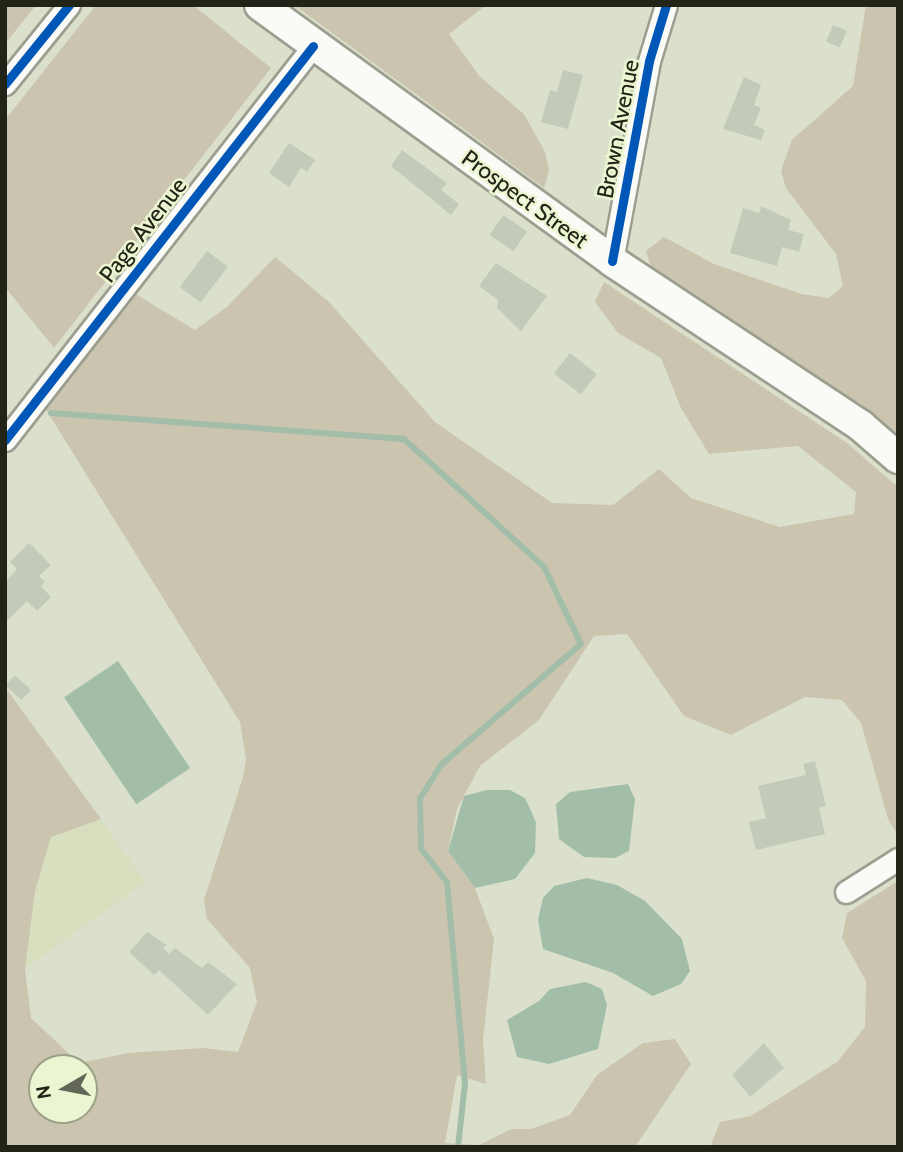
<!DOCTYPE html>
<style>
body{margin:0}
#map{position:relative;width:903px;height:1152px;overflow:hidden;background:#dbe0cc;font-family:Cabin,sans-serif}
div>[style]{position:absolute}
.built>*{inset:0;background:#d7dfbe}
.green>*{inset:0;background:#cbc4af}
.water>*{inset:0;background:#a2bea9;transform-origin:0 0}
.stream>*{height:6px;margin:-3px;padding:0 3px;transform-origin:3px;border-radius:3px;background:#a2bea9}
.building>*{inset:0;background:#c4caba;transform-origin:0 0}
.roads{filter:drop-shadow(2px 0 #9b9f8f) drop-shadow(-2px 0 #9b9f8f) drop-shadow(0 2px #9b9f8f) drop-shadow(0 -2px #9b9f8f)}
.street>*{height:21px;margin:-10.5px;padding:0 10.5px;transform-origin:10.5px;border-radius:10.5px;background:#fafaf7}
.secondary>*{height:30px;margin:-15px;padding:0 15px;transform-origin:15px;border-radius:15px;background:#fafaf7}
.cycleway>*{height:9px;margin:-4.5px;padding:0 4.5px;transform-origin:4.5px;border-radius:4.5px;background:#0057b8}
span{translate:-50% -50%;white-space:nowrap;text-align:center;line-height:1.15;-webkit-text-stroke:5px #ecf5d1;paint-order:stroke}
.street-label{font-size:23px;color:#212416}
.frame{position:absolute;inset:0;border:7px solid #212416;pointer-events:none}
.north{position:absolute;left:28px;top:1054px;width:70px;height:70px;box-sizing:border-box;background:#ecf5d1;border:2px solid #9ba186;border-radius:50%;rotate:260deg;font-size:19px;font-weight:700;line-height:28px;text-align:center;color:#212416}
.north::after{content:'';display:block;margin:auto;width:24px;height:32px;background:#626656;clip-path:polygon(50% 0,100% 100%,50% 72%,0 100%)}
</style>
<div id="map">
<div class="built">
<div style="clip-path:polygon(5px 687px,146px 882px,5px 983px)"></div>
</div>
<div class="green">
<div style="clip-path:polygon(5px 5px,36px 5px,5px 44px)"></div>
<div style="clip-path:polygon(96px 5px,193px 5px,271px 68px,54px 348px,5px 287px,5px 120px)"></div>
<div style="clip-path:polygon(294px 5px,486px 5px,449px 34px,480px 77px,524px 114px,545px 152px,549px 171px,544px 188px)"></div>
<div style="clip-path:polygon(866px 5px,898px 5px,898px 436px,670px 285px,651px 267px,646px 251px,664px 237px,714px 264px,801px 294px,829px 298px,843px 286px,836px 254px,786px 188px,781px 171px,792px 140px,853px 86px)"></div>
<div style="clip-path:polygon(evenodd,275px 257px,329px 302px,435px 422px,552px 503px,613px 505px,659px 469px,691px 498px,780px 527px,854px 514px,856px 492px,798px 446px,709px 454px,681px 408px,661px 358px,618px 333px,595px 302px,604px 282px,847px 443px,898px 487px,898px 836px,888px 819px,861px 723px,842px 700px,805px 697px,731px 735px,684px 716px,627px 634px,594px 636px,539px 720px,480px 766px,457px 809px,448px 851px,475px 888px,494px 939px,483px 1040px,486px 1084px,457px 1075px,445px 1143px,479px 1145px,511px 1129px,531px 1129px,570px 1115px,597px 1075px,643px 1043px,675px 1039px,691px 1064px,635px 1147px,5px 1147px,5px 687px,101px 819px,51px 837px,35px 891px,25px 969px,31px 1018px,79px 1063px,128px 1053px,203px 1048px,238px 1052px,257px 1002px,250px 968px,207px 919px,204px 900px,243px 777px,246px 759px,240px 722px,45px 408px,132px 292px,195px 330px,227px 307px,275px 257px,42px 1068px,84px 1068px,84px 1110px,42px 1110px,42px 1068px)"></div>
<div style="clip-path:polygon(898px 881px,898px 1147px,710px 1147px,720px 1122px,751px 1116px,837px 1062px,865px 1027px,866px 981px,842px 938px,847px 913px)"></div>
</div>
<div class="water">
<div style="left:118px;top:661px;width:129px;height:65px;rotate:56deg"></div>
<div style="clip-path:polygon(628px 784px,635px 799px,629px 851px,615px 858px,584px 857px,559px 839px,556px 804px,570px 792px)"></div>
<div style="clip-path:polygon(487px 790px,510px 790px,525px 798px,536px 822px,535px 853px,515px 879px,475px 888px,448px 851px,464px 796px)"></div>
<div style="clip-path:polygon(587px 878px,617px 885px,645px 901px,682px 939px,690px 971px,681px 984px,653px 996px,613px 973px,543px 949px,538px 920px,543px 898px,554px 886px)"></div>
<div style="clip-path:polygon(586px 982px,602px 989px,607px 1005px,598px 1049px,549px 1064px,517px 1057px,507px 1020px,539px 1001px,550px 989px)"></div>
</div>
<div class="stream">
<div style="left:51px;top:413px;width:354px;rotate:4.2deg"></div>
<div style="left:404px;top:439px;width:190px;rotate:42.4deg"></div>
<div style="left:544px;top:567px;width:85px;rotate:64.3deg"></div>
<div style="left:581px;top:644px;width:185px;rotate:139.2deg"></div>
<div style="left:441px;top:765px;width:39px;rotate:122deg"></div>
<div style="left:420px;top:798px;width:51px;rotate:88.9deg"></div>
<div style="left:421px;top:849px;width:42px;rotate:51.8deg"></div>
<div style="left:447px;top:882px;width:202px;rotate:84.9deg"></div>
<div style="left:465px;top:1083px;width:64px;rotate:96.2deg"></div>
</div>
<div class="building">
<div style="left:833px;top:25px;width:15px;height:18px;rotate:23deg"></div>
<div style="clip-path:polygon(563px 70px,583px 75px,568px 129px,541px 122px,550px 90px,557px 92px)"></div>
<div style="clip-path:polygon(744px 77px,761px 85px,754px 105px,761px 108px,754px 125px,765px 130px,761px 140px,723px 129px)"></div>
<div style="clip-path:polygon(289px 143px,315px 160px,307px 172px,301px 168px,289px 187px,269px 173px)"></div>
<div style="clip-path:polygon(402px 150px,447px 183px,441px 190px,459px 204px,451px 215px,391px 166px)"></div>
<div style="clip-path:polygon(761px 206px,791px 220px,788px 230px,804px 234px,799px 252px,782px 247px,777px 266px,730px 253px,743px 208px,759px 213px)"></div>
<div style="left:503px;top:215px;width:29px;height:24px;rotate:34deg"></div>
<div style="left:207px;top:251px;width:26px;height:45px;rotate:37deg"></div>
<div style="clip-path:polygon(496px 263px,547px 296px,521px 331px,497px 308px,498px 300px,479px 286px)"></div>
<div style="left:570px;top:353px;width:34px;height:26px;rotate:38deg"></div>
<div style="clip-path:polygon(29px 543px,51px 565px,39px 576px,45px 582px,41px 586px,51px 597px,37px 611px,27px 601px,7px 621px,5px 582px,17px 569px,10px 562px)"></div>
<div style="left:15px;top:675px;width:22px;height:14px;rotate:43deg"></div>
<div style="clip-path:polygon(815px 761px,826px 806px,819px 808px,825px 834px,756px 850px,749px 822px,766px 818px,758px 786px,806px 775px,803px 764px)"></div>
<div style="clip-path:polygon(147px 932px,167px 945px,163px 948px,169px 954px,175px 948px,202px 968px,208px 962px,237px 984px,208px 1015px,159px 970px,154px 975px,129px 952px)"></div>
<div style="clip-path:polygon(764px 1043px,784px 1068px,750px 1097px,732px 1075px)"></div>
</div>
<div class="roads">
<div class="street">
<div style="left:5px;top:84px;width:102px;rotate:-51deg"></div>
<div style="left:612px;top:261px;width:203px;rotate:-79.5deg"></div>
<div style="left:649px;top:61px;width:59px;rotate:-73.1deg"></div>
<div style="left:5px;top:440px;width:500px;rotate:-51.98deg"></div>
<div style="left:846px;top:892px;width:62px;rotate:-32.4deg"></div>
</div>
<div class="secondary">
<div style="left:260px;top:5px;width:435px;rotate:36deg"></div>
<div style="left:612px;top:261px;width:299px;rotate:33.5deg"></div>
<div style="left:861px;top:426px;width:49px;rotate:40.9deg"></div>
</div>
</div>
<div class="cycleway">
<div style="left:5px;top:84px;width:102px;rotate:-51deg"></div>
<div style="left:612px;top:261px;width:203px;rotate:-79.5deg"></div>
<div style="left:649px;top:61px;width:59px;rotate:-73.1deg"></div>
<div style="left:5px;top:440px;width:500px;rotate:-51.98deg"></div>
</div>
<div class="street-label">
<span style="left:618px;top:129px;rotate:-79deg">Brown Avenue</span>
<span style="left:525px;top:199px;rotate:36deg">Prospect Street</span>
<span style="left:143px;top:230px;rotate:-52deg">Page Avenue</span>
</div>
<div class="frame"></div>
<div class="north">N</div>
</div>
